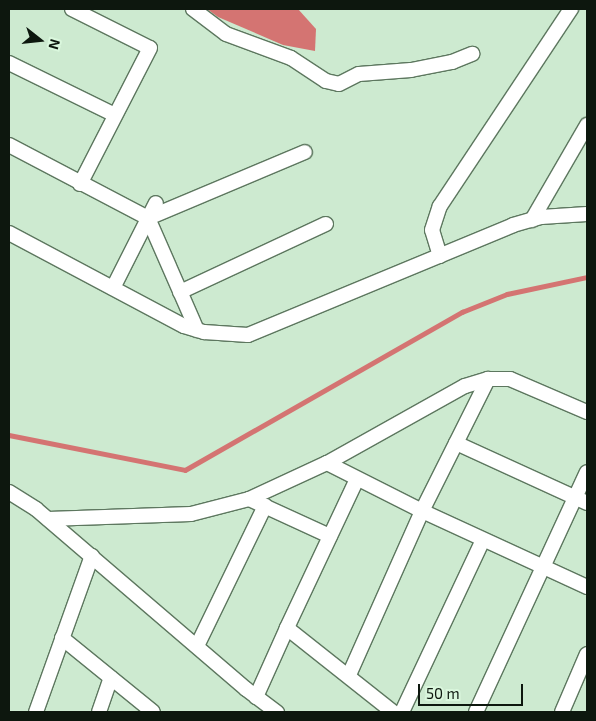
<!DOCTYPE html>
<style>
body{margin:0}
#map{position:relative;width:596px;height:721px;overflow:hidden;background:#cdead0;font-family:"Exo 2",sans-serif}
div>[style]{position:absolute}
.water>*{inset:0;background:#d47472}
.stream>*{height:4.5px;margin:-2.25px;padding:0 2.25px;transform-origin:2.25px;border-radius:2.25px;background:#d47472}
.roads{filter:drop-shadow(1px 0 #5d775f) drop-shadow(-1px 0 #5d775f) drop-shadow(0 1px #5d775f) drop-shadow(0 -1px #5d775f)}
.minor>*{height:14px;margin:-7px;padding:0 7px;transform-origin:7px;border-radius:7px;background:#fff}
span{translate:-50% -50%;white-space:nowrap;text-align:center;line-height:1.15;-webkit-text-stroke:5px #daf7dd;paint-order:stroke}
.frame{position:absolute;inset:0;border:10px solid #0d170e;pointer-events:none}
.north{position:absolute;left:15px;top:15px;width:50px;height:50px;-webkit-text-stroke:4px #daf7dd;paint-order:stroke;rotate:106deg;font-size:14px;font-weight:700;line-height:20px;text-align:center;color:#0d170e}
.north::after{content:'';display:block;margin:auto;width:18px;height:22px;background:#0d170e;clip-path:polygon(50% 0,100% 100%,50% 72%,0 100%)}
.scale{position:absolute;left:418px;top:684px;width:105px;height:22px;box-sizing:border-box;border:2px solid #0d170e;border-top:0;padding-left:6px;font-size:15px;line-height:18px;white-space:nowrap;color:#0d170e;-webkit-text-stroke:4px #daf7dd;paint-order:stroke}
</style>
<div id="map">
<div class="water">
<div style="clip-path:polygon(207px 9px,298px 9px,316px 29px,315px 51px,283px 45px,218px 17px)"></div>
</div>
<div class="stream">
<div style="left:9px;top:435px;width:179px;rotate:11.2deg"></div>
<div style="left:185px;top:470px;width:319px;rotate:-29.7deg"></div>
<div style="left:462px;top:312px;width:48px;rotate:-21.8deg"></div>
<div style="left:507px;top:294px;width:82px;rotate:-12deg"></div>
</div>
<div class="roads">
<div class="minor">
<div style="left:72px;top:9px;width:87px;rotate:26.6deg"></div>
<div style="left:150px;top:48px;width:153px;rotate:117.2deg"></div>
<div style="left:193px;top:9px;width:41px;rotate:37.1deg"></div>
<div style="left:226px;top:34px;width:69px;rotate:20.3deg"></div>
<div style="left:291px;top:58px;width:42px;rotate:33.3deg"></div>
<div style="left:326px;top:81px;width:13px;rotate:13deg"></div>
<div style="left:339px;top:84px;width:22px;rotate:-27deg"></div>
<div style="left:359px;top:74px;width:52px;rotate:-4.4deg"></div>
<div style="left:411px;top:70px;width:42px;rotate:-11deg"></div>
<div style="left:452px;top:62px;width:22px;rotate:-22deg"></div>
<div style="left:9px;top:63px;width:118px;rotate:26.1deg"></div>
<div style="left:9px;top:145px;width:157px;rotate:27.7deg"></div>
<div style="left:148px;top:218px;width:122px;rotate:66.4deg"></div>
<div style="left:148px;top:218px;width:170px;rotate:-22.8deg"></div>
<div style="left:532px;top:220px;width:110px;rotate:-59.9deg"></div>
<div style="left:9px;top:233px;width:198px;rotate:28deg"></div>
<div style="left:184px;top:326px;width:21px;rotate:17deg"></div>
<div style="left:204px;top:332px;width:44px;rotate:3.9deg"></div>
<div style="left:248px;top:335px;width:287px;rotate:-22.5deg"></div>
<div style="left:513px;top:225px;width:29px;rotate:-16deg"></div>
<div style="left:541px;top:217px;width:46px;rotate:-3.7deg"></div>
<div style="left:440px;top:256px;width:27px;rotate:-107deg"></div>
<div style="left:432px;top:230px;width:25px;rotate:-72deg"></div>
<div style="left:440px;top:206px;width:237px;rotate:-56.4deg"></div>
<div style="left:113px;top:288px;width:95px;rotate:-63.2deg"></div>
<div style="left:180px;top:292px;width:161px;rotate:-25deg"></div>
<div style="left:456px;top:443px;width:144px;rotate:24.6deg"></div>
<div style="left:327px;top:463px;width:106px;rotate:26.8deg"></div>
<div style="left:422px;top:511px;width:182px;rotate:24.7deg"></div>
<div style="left:357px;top:479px;width:165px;rotate:115.2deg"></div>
<div style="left:287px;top:628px;width:135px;rotate:38.4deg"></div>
<div style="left:9px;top:492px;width:32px;rotate:32deg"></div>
<div style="left:36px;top:509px;width:277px;rotate:40.6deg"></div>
<div style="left:246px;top:689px;width:39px;rotate:37deg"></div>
<div style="left:249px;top:499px;width:86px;rotate:-24.8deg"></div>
<div style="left:327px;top:463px;width:158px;rotate:-29.2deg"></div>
<div style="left:465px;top:386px;width:24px;rotate:-17deg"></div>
<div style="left:488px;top:379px;width:22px"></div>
<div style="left:510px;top:379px;width:84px;rotate:23.2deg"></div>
<div style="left:48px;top:519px;width:143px;rotate:-2deg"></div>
<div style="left:191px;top:514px;width:60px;rotate:-14.5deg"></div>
<div style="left:249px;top:499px;width:89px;rotate:24.6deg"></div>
<div style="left:62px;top:638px;width:117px;rotate:39.1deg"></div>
<div style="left:197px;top:646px;width:156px;rotate:-64.1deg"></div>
<div style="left:349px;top:675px;width:180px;rotate:-66deg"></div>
<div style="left:422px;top:511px;width:148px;rotate:-63.4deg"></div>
<div style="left:256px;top:697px;width:76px;rotate:-65.8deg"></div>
<div style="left:36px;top:712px;width:166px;rotate:-70.3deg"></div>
<div style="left:99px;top:712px;width:36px;rotate:-71deg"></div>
<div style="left:402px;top:712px;width:190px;rotate:-64.8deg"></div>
<div style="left:476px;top:712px;width:264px;rotate:-65.2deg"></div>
<div style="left:562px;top:712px;width:63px;rotate:-66.7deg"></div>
</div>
</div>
<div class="frame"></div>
<div class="north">N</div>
<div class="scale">50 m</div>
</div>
